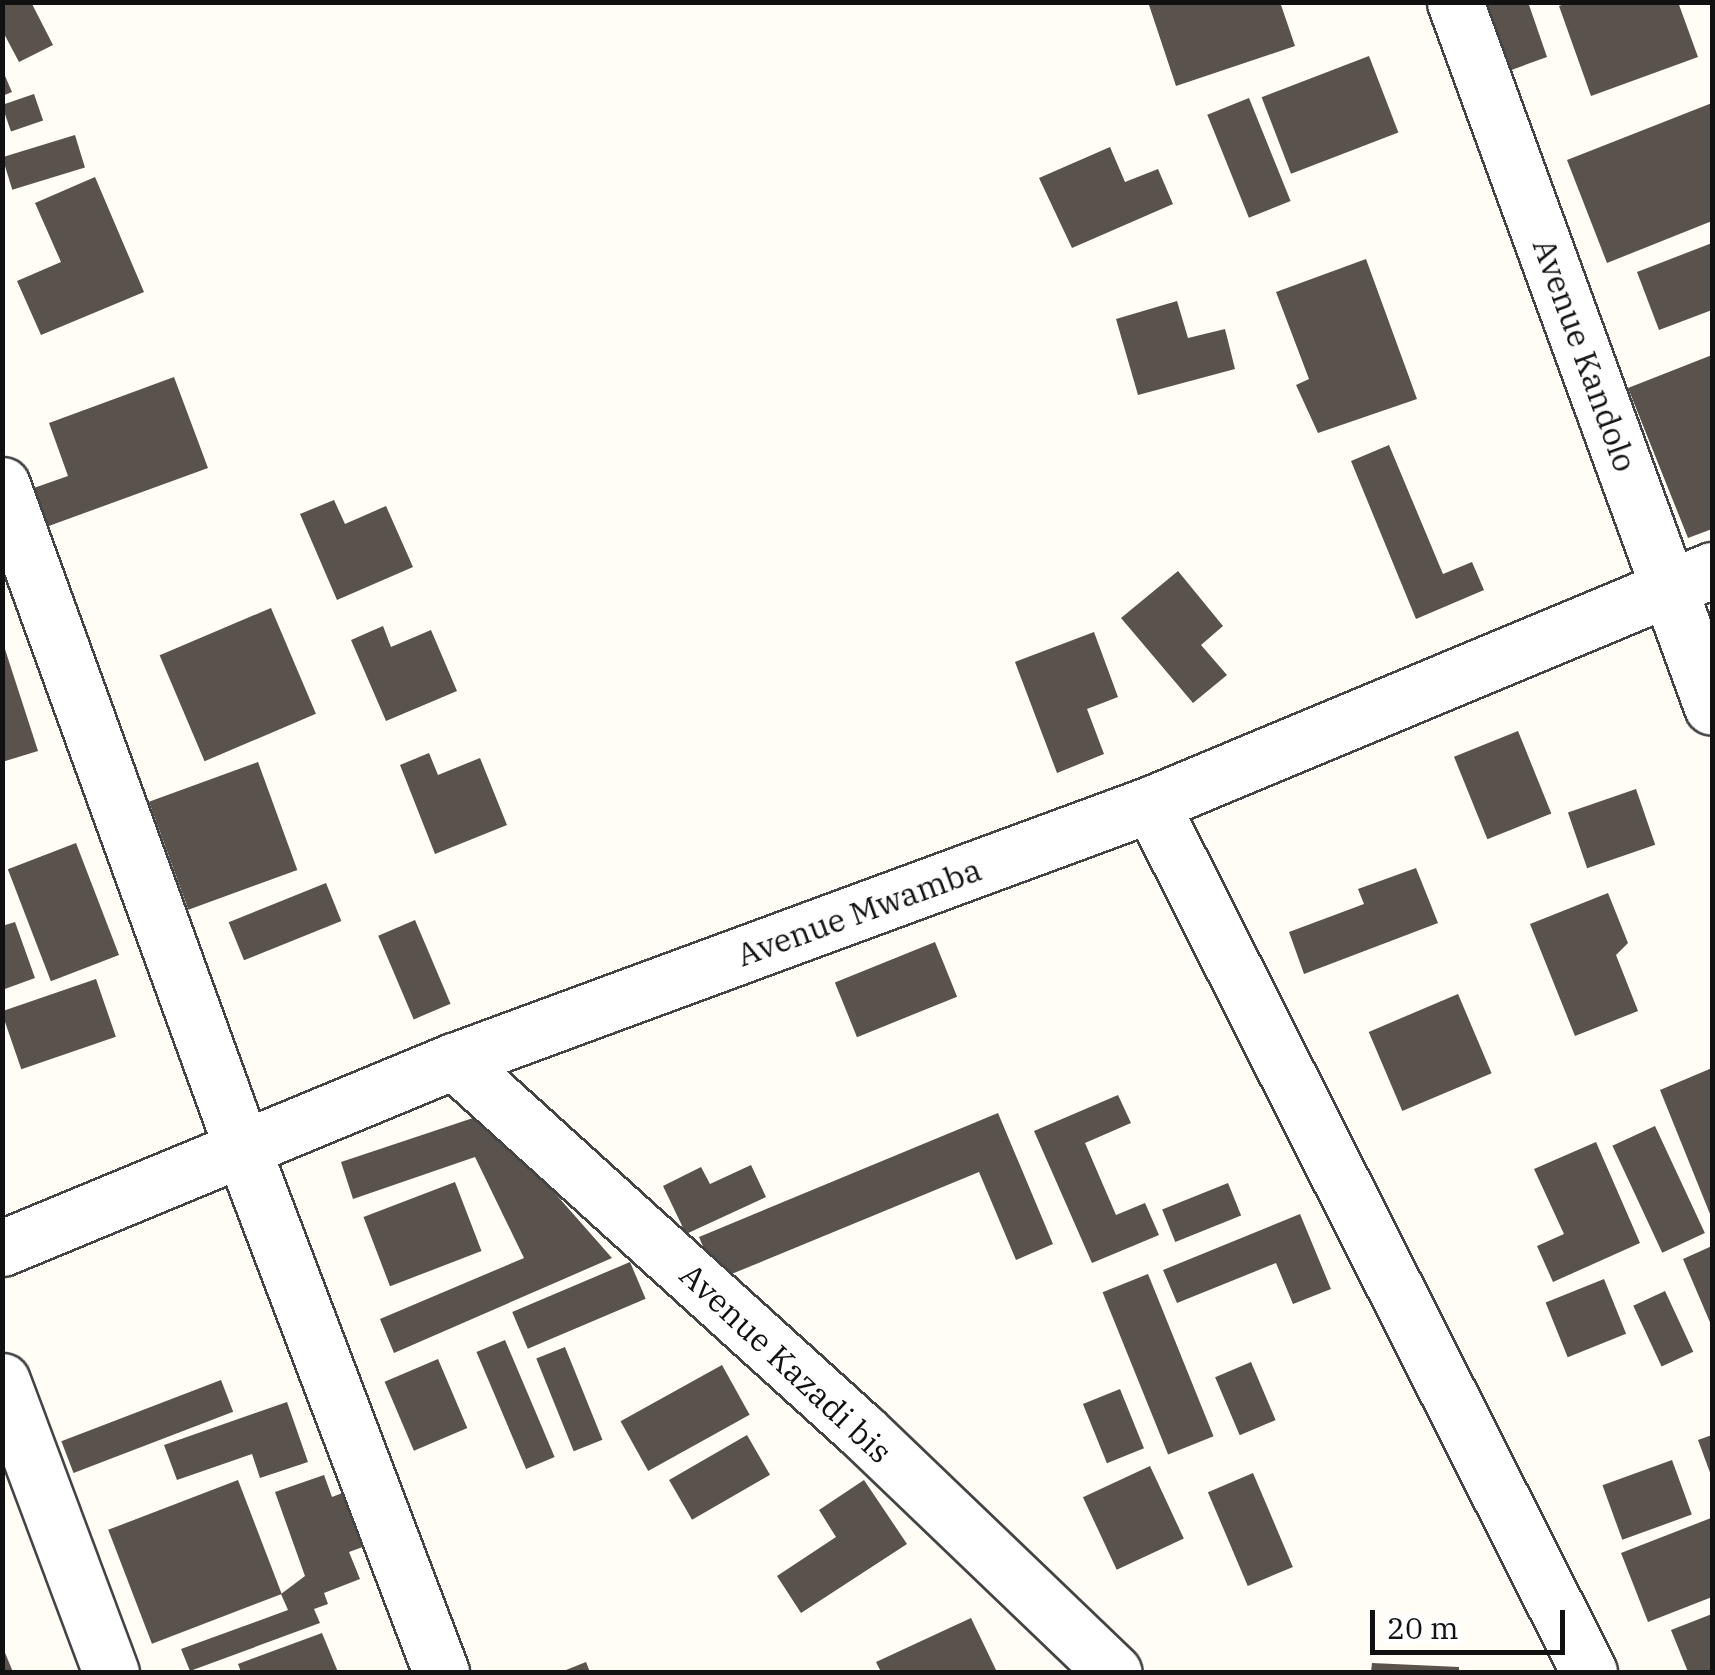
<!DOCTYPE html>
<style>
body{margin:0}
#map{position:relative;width:1715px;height:1675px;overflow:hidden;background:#fffdf5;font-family:"IBM Plex Serif",serif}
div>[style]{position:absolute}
.building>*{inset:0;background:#5a524d;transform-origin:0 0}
.roads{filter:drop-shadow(2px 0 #444) drop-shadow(-2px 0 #444) drop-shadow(0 2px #444) drop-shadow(0 -2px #444)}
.minor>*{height:55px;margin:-27.5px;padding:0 27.5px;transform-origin:27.5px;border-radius:27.5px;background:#fff}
span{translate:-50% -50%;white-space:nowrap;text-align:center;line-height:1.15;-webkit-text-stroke:10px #fff;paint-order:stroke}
.street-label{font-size:32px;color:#111}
.frame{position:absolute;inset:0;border:5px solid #111;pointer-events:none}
.scale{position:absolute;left:1370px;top:1610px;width:195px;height:45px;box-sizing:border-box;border:5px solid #111;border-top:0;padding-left:12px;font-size:30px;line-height:35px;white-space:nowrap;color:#111;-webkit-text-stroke:8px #fff;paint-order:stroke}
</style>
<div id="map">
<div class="building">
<div style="clip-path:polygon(2px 2px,31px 2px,53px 45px,19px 62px,2px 30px)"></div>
<div style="clip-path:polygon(1148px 2px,1280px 2px,1295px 46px,1176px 86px)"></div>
<div style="clip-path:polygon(1479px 2px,1528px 2px,1547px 57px,1503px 73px)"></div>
<div style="clip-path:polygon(1570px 2px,1678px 2px,1698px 57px,1591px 96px,1559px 6px)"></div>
<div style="left:1369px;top:56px;width:82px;height:115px;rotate:69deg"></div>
<div style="clip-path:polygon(2px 69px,12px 92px,2px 96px)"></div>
<div style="left:34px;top:94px;width:28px;height:34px;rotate:71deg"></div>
<div style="left:1249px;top:98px;width:111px;height:45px;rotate:68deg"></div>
<div style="clip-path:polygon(1712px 103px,1712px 221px,1607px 263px,1567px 160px)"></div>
<div style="left:75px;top:135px;width:34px;height:76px;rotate:73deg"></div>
<div style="clip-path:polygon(1110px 147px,1125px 182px,1158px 169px,1173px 204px,1072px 248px,1039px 178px)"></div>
<div style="clip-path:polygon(95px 177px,144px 292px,41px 335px,17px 281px,61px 262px,35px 203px)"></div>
<div style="clip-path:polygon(1712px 243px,1712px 310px,1659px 330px,1637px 272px)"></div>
<div style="clip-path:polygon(1366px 259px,1417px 399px,1318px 433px,1296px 385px,1309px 379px,1276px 292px)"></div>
<div style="clip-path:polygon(1177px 301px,1188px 338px,1225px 329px,1235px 369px,1138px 395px,1116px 319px)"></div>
<div style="clip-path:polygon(1712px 355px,1712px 529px,1688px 538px,1628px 388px)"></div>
<div style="clip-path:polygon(174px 377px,208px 468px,46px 527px,31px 489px,68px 476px,49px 423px)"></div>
<div style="clip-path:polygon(1389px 445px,1443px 574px,1472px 562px,1484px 590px,1416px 619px,1351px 461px)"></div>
<div style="clip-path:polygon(334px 500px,345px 524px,386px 506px,413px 567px,337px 600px,300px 514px)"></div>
<div style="clip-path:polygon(1178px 571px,1223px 626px,1201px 645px,1227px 675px,1193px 703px,1121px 618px)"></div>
<div style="left:271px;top:608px;width:115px;height:121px;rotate:67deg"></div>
<div style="clip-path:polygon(383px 626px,391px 647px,431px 630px,457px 691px,386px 721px,351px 640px)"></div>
<div style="clip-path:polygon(1094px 632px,1118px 697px,1087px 709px,1104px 754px,1057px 773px,1015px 662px)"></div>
<div style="clip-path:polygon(2px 640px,38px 751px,2px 762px)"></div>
<div style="left:1518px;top:731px;width:89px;height:69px;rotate:68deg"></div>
<div style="clip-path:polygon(429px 753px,438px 775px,480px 758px,507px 825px,435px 854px,400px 765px)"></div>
<div style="left:258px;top:762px;width:115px;height:116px;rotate:70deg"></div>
<div style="left:1636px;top:789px;width:59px;height:72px;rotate:71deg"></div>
<div style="left:76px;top:843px;width:120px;height:73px;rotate:69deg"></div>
<div style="clip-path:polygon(1416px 868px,1438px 923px,1304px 974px,1289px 932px,1364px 904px,1358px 889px)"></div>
<div style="left:326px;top:883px;width:41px;height:105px;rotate:68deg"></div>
<div style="clip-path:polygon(1608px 893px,1628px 943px,1616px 955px,1638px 1011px,1575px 1036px,1530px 924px)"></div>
<div style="left:415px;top:920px;width:91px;height:40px;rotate:67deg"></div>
<div style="clip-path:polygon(15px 922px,35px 978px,2px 990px,2px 926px)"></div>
<div style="left:935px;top:942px;width:59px;height:108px;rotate:68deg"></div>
<div style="left:96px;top:979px;width:61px;height:100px;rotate:71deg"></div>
<div style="left:1458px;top:994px;width:86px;height:97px;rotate:67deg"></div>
<div style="clip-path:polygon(1712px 1068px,1712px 1219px,1660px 1090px)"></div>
<div style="clip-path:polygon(1118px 1095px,1131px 1123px,1085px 1143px,1116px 1215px,1145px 1203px,1159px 1235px,1092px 1263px,1034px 1131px)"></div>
<div style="clip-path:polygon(998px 1113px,1053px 1244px,1016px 1260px,979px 1172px,717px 1280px,699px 1237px)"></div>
<div style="clip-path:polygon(485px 1114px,612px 1258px,394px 1353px,380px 1319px,524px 1258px,475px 1157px,353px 1199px,341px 1162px)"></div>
<div style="left:1655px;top:1126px;width:118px;height:47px;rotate:65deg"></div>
<div style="clip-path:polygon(1596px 1142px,1640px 1243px,1553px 1282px,1537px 1246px,1564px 1234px,1534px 1169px)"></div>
<div style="clip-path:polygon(751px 1165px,766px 1197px,686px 1234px,663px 1186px,701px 1167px,710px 1184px)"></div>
<div style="left:455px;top:1182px;width:74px;height:98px;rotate:69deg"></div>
<div style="left:1228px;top:1183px;width:35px;height:71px;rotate:68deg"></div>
<div style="clip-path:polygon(1300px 1214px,1331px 1289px,1293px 1304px,1276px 1263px,1177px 1303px,1163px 1270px)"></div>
<div style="clip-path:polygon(1712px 1246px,1712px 1327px,1683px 1259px)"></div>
<div style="left:630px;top:1262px;width:40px;height:128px;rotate:67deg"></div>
<div style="left:1148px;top:1274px;width:175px;height:49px;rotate:68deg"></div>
<div style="left:1604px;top:1279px;width:59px;height:63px;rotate:68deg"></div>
<div style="left:1665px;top:1291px;width:67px;height:35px;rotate:65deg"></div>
<div style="left:505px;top:1340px;width:127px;height:31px;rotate:67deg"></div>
<div style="left:565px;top:1347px;width:100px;height:31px;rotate:68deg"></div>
<div style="left:438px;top:1359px;width:75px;height:58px;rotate:67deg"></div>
<div style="left:1251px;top:1362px;width:63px;height:39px;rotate:67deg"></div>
<div style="left:722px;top:1365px;width:57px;height:116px;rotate:61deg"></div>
<div style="left:221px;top:1380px;width:34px;height:171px;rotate:69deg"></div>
<div style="left:1120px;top:1389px;width:64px;height:40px;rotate:68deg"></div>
<div style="clip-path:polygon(287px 1402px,308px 1462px,260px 1478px,252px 1454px,177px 1480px,164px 1445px)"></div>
<div style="left:747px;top:1435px;width:46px;height:90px;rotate:60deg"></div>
<div style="clip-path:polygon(1712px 1435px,1712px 1478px,1698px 1440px)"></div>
<div style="left:1672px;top:1460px;width:58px;height:74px;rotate:70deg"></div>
<div style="left:1150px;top:1466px;width:80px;height:74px;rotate:65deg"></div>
<div style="left:1253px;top:1473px;width:102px;height:49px;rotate:67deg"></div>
<div style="clip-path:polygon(324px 1475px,332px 1497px,350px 1490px,371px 1544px,349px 1552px,360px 1579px,324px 1593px,328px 1604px,314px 1609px,320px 1623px,190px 1671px,181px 1649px,288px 1610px,281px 1594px,305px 1576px,275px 1492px)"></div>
<div style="left:238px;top:1480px;width:122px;height:139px;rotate:69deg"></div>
<div style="clip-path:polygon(864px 1480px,907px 1544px,801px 1613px,777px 1576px,836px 1537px,819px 1510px)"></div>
<div style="clip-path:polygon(1711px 1518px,1712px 1597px,1648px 1622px,1621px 1553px)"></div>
<div style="clip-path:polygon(1712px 1614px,1712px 1672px,1688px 1672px,1671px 1630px)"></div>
<div style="clip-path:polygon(971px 1618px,997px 1672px,881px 1672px,876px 1662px)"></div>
<div style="clip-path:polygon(322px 1633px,338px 1672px,241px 1672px,238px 1664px)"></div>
<div style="clip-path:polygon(3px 1648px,13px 1672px,3px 1672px)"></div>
<div style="clip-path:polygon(586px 1662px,590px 1672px,561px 1672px)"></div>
<div style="clip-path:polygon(1372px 1663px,1459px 1667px,1459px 1672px,1371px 1672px)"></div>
</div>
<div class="roads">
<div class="minor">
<div style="left:1455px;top:2px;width:750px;rotate:69.97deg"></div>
<div style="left:2px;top:485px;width:702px;rotate:70.09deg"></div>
<div style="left:241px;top:1145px;width:564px;rotate:69.22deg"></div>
<div style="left:1151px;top:804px;width:972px;rotate:63.22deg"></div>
<div style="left:454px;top:1061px;width:552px;rotate:42.21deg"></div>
<div style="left:863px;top:1432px;width:347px;rotate:43.8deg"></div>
<div style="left:2px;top:1248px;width:489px;rotate:-22.5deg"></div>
<div style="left:454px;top:1061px;width:743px;rotate:-20.24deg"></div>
<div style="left:1151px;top:804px;width:608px;rotate:-22.64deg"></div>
<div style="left:2px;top:1381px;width:311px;rotate:69.5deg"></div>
</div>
</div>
<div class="street-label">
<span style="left:1585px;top:355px;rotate:70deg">Avenue Kandolo</span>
<span style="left:859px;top:912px;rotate:-20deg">Avenue Mwamba</span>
<span style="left:786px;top:1363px;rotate:43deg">Avenue Kazadi bis</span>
</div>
<div class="frame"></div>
<div class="scale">20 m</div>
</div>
